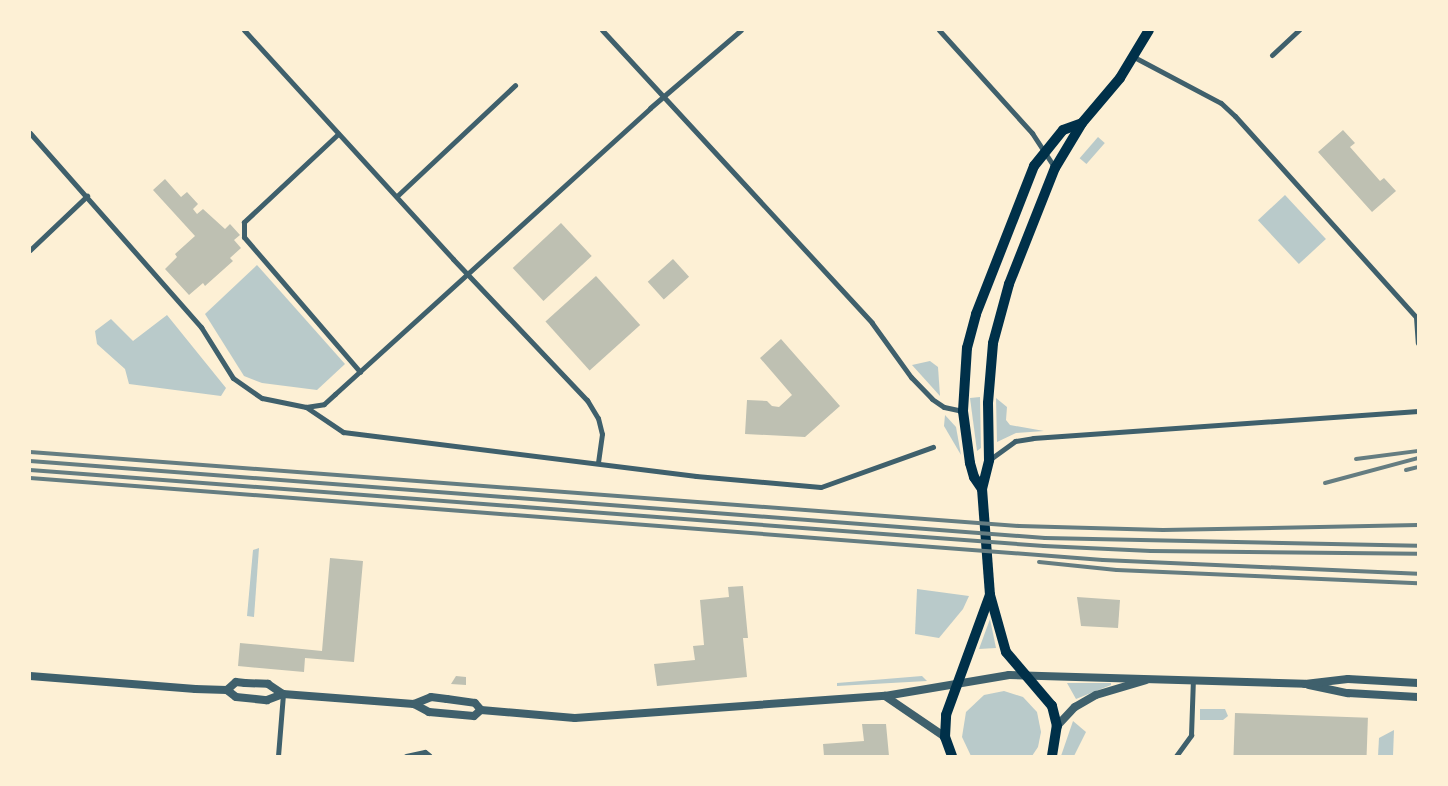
<!DOCTYPE html>
<style>
body{margin:0}
#map{position:relative;width:1448px;height:786px;overflow:hidden;background:#fdf0d5;font-family:"Public Sans",sans-serif}
div>[style]{position:absolute}
.green>*{inset:0;background:#b9caca;transform-origin:0 0}
.building>*{inset:0;background:#bec0b2;transform-origin:0 0}
.minor>*{height:5px;margin:-2.5px;padding:0 2.5px;transform-origin:2.5px;border-radius:2.5px;background:#3f606c}
.tertiary>*{height:8px;margin:-4px;padding:0 4px;transform-origin:4px;border-radius:4px;background:#3f606c}
.primary>*{height:10px;margin:-5px;padding:0 5px;transform-origin:5px;border-radius:5px;background:#003049}
.rail>*{height:4px;margin:-2px;padding:0 2px;transform-origin:2px;border-radius:2px;background:#657d81}
span{translate:-50% -50%;white-space:nowrap;text-align:center;line-height:1.15;-webkit-text-stroke:4.5px #fdf0d5;paint-order:stroke}
.frame{position:absolute;inset:0;border:31px solid #fdf0d5;pointer-events:none}
</style>
<div id="map">
<div class="green">
<div style="left:1098px;top:137px;width:9px;height:28px;rotate:41deg"></div>
<div style="left:1285px;top:195px;width:60px;height:37px;rotate:47deg"></div>
<div style="clip-path:polygon(257px 265px,345px 364px,317px 390px,262px 383px,244px 376px,205px 314px)"></div>
<div style="clip-path:polygon(167px 315px,226px 388px,221px 396px,129px 384px,125px 369px,97px 344px,95px 331px,111px 319px,133px 341px)"></div>
<div style="clip-path:polygon(930px 361px,938px 367px,940px 396px,912px 365px)"></div>
<div style="clip-path:polygon(980px 397px,981px 448px,977px 451px,970px 398px)"></div>
<div style="clip-path:polygon(996px 398px,1007px 407px,1006px 420px,1010px 425px,1044px 431px,1016px 433px,997px 442px)"></div>
<div style="clip-path:polygon(945px 415px,956px 427px,961px 455px,944px 426px)"></div>
<div style="clip-path:polygon(259px 548px,254px 617px,247px 616px,253px 550px)"></div>
<div style="clip-path:polygon(917px 589px,969px 596px,963px 609px,939px 638px,915px 634px)"></div>
<div style="clip-path:polygon(990px 619px,996px 648px,979px 649px)"></div>
<div style="clip-path:polygon(922px 676px,927px 681px,837px 686px,837px 683px)"></div>
<div style="clip-path:polygon(1067px 683px,1111px 683px,1111px 685px,1076px 699px)"></div>
<div style="clip-path:polygon(1004px 691px,1023px 697px,1037px 712px,1041px 732px,1038px 747px,1032px 756px,971px 756px,962px 737px,966px 712px,984px 695px)"></div>
<div style="clip-path:polygon(1200px 709px,1225px 709px,1228px 716px,1223px 720px,1200px 720px)"></div>
<div style="clip-path:polygon(1073px 721px,1086px 732px,1074px 756px,1061px 756px)"></div>
<div style="clip-path:polygon(1394px 730px,1393px 756px,1378px 756px,1379px 738px)"></div>
</div>
<div class="building">
<div style="clip-path:polygon(1343px 130px,1355px 143px,1350px 147px,1380px 181px,1384px 178px,1396px 191px,1372px 212px,1318px 152px)"></div>
<div style="clip-path:polygon(165px 179px,181px 197px,187px 192px,198px 204px,193px 209px,197px 214px,203px 209px,225px 229px,230px 224px,240px 235px,234px 240px,241px 248px,230px 258px,233px 261px,205px 286px,203px 283px,189px 295px,165px 269px,177px 257px,175px 254px,195px 236px,153px 190px)"></div>
<div style="left:561px;top:223px;width:45px;height:66px;rotate:47deg"></div>
<div style="left:673px;top:259px;width:24px;height:34px;rotate:48deg"></div>
<div style="left:596px;top:276px;width:66px;height:68px;rotate:48deg"></div>
<div style="clip-path:polygon(781px 339px,840px 406px,805px 437px,745px 434px,747px 400px,767px 401px,772px 406px,779px 407px,792px 395px,760px 358px)"></div>
<div style="clip-path:polygon(330px 558px,363px 561px,354px 662px,305px 658px,304px 672px,238px 666px,240px 643px,322px 651px)"></div>
<div style="clip-path:polygon(743px 586px,748px 638px,743px 638px,747px 677px,657px 686px,654px 664px,695px 660px,693px 646px,704px 645px,700px 600px,729px 597px,728px 587px)"></div>
<div style="clip-path:polygon(1077px 597px,1120px 600px,1118px 628px,1081px 626px)"></div>
<div style="clip-path:polygon(456px 676px,466px 677px,466px 685px,451px 684px)"></div>
<div style="left:1235px;top:713px;width:133px;height:43px;rotate:2deg"></div>
<div style="clip-path:polygon(862px 724px,886px 724px,889px 756px,824px 756px,823px 744px,864px 741px)"></div>
</div>
<div class="minor">
<div style="left:244px;top:30px;width:310px;rotate:47.6deg"></div>
<div style="left:453px;top:259px;width:195px;rotate:46.5deg"></div>
<div style="left:587px;top:400px;width:21px;rotate:59deg"></div>
<div style="left:598px;top:418px;width:16px;rotate:76deg"></div>
<div style="left:602px;top:434px;width:28px;rotate:98deg"></div>
<div style="left:602px;top:30px;width:398px;rotate:47.3deg"></div>
<div style="left:872px;top:323px;width:67px;rotate:54.2deg"></div>
<div style="left:911px;top:377px;width:30px;rotate:46deg"></div>
<div style="left:932px;top:399px;width:14px;rotate:34deg"></div>
<div style="left:944px;top:407px;width:19px;rotate:12deg"></div>
<div style="left:939px;top:30px;width:139px;rotate:47.9deg"></div>
<div style="left:1032px;top:133px;width:42px;rotate:56.7deg"></div>
<div style="left:1272px;top:55px;width:37px;rotate:-43deg"></div>
<div style="left:1134px;top:57px;width:98px;rotate:27.9deg"></div>
<div style="left:1221px;top:103px;width:19px;rotate:43deg"></div>
<div style="left:1235px;top:116px;width:270px;rotate:48deg"></div>
<div style="left:1416px;top:317px;width:26px;rotate:86deg"></div>
<div style="left:30px;top:133px;width:259px;rotate:48.6deg"></div>
<div style="left:201px;top:327px;width:60px;rotate:57.9deg"></div>
<div style="left:233px;top:378px;width:35px;rotate:35deg"></div>
<div style="left:262px;top:398px;width:45px;rotate:11.6deg"></div>
<div style="left:306px;top:407px;width:18px;rotate:-9deg"></div>
<div style="left:324px;top:404px;width:15px;rotate:-42deg"></div>
<div style="left:335px;top:394px;width:425px;rotate:-42.2deg"></div>
<div style="left:650px;top:108px;width:120px;rotate:-40.6deg"></div>
<div style="left:338px;top:134px;width:129px;rotate:136.9deg"></div>
<div style="left:244px;top:222px;width:15px;rotate:90deg"></div>
<div style="left:244px;top:237px;width:178px;rotate:49.3deg"></div>
<div style="left:397px;top:196px;width:162px;rotate:-43.2deg"></div>
<div style="left:30px;top:250px;width:79px;rotate:-43.5deg"></div>
<div style="left:306px;top:407px;width:45px;rotate:34deg"></div>
<div style="left:343px;top:432px;width:356px;rotate:7.1deg"></div>
<div style="left:696px;top:476px;width:125px;rotate:5deg"></div>
<div style="left:821px;top:487px;width:119px;rotate:-19.7deg"></div>
<div style="left:989px;top:460px;width:32px;rotate:-36deg"></div>
<div style="left:1015px;top:441px;width:18px;rotate:-9deg"></div>
<div style="left:1033px;top:438px;width:386px;rotate:-4deg"></div>
<div style="left:278px;top:756px;width:62px;rotate:-85.4deg"></div>
<div style="left:406px;top:756px;width:19px;rotate:-12deg"></div>
<div style="left:425px;top:752px;width:6px;rotate:39deg"></div>
<div style="left:1176px;top:756px;width:26px;rotate:-54deg"></div>
<div style="left:1191px;top:735px;width:56px;rotate:-88deg"></div>
</div>
<div class="tertiary">
<div style="left:30px;top:676px;width:166px;rotate:4.5deg"></div>
<div style="left:195px;top:689px;width:32px;rotate:2deg"></div>
<div style="left:227px;top:690px;width:12px;rotate:-42deg"></div>
<div style="left:236px;top:682px;width:9px;rotate:6deg"></div>
<div style="left:245px;top:683px;width:23px;rotate:2deg"></div>
<div style="left:268px;top:684px;width:18px;rotate:34deg"></div>
<div style="left:1309px;top:685px;width:40px;rotate:12deg"></div>
<div style="left:1348px;top:693px;width:70px;rotate:3.3deg"></div>
<div style="left:227px;top:690px;width:11px;rotate:38deg"></div>
<div style="left:236px;top:697px;width:31px;rotate:6deg"></div>
<div style="left:267px;top:700px;width:17px;rotate:-21deg"></div>
<div style="left:283px;top:694px;width:131px;rotate:4.4deg"></div>
<div style="left:414px;top:704px;width:18px;rotate:-22deg"></div>
<div style="left:431px;top:697px;width:16px;rotate:7deg"></div>
<div style="left:447px;top:699px;width:28px;rotate:8deg"></div>
<div style="left:475px;top:703px;width:9px;rotate:49deg"></div>
<div style="left:481px;top:710px;width:94px;rotate:4.9deg"></div>
<div style="left:575px;top:718px;width:311px;rotate:-4.1deg"></div>
<div style="left:885px;top:696px;width:126px;rotate:-9.6deg"></div>
<div style="left:1009px;top:675px;width:296px;rotate:1.7deg"></div>
<div style="left:1305px;top:684px;width:43px;rotate:-6.6deg"></div>
<div style="left:1348px;top:679px;width:70px;rotate:3.3deg"></div>
<div style="left:885px;top:696px;width:73px;rotate:34.3deg"></div>
<div style="left:414px;top:704px;width:17px;rotate:28deg"></div>
<div style="left:429px;top:712px;width:45px;rotate:5.1deg"></div>
<div style="left:474px;top:716px;width:9px;rotate:-41deg"></div>
<div style="left:1057px;top:726px;width:26px;rotate:-47deg"></div>
<div style="left:1075px;top:707px;width:24px;rotate:-30deg"></div>
<div style="left:1096px;top:695px;width:52px;rotate:-16.7deg"></div>
</div>
<div class="primary">
<div style="left:982px;top:489px;width:14px;rotate:-124deg"></div>
<div style="left:974px;top:477px;width:15px;rotate:-106deg"></div>
<div style="left:970px;top:463px;width:52px;rotate:-97.7deg"></div>
<div style="left:963px;top:411px;width:63px;rotate:-86.4deg"></div>
<div style="left:967px;top:348px;width:35px;rotate:-75deg"></div>
<div style="left:976px;top:314px;width:159px;rotate:-68.6deg"></div>
<div style="left:1034px;top:166px;width:46px;rotate:-51.1deg"></div>
<div style="left:1063px;top:130px;width:20px;rotate:-20deg"></div>
<div style="left:952px;top:756px;width:20px;rotate:-110deg"></div>
<div style="left:945px;top:737px;width:22px;rotate:-87deg"></div>
<div style="left:946px;top:715px;width:128px;rotate:-69.9deg"></div>
<div style="left:1052px;top:756px;width:30px;rotate:-81deg"></div>
<div style="left:1057px;top:726px;width:21px;rotate:-104deg"></div>
<div style="left:1052px;top:706px;width:71px;rotate:-130.4deg"></div>
<div style="left:1006px;top:652px;width:59px;rotate:-105.7deg"></div>
<div style="left:990px;top:595px;width:106px;rotate:-94.3deg"></div>
<div style="left:982px;top:489px;width:30px;rotate:-76deg"></div>
<div style="left:989px;top:460px;width:57px;rotate:-91deg"></div>
<div style="left:988px;top:403px;width:60px;rotate:-85.2deg"></div>
<div style="left:993px;top:343px;width:61px;rotate:-74.8deg"></div>
<div style="left:1009px;top:284px;width:125px;rotate:-68.4deg"></div>
<div style="left:1055px;top:168px;width:52px;rotate:-59deg"></div>
<div style="left:1082px;top:123px;width:59px;rotate:-49.8deg"></div>
<div style="left:1120px;top:78px;width:56px;rotate:-58.9deg"></div>
</div>
<div class="rail">
<div style="left:30px;top:452px;width:992px;rotate:4.28deg"></div>
<div style="left:1019px;top:526px;width:144px;rotate:1.6deg"></div>
<div style="left:1163px;top:530px;width:255px;rotate:-1.1deg"></div>
<div style="left:1356px;top:459px;width:63px;rotate:-7.4deg"></div>
<div style="left:30px;top:461px;width:1018px;rotate:4.34deg"></div>
<div style="left:1045px;top:538px;width:373px;rotate:1.2deg"></div>
<div style="left:30px;top:470px;width:1017px;rotate:4.29deg"></div>
<div style="left:1044px;top:546px;width:107px;rotate:2.7deg"></div>
<div style="left:1151px;top:551px;width:267px;rotate:0.6deg"></div>
<div style="left:1406px;top:470px;width:12px;rotate:-14deg"></div>
<div style="left:30px;top:478px;width:1076px;rotate:4.37deg"></div>
<div style="left:1103px;top:560px;width:315px;rotate:2.5deg"></div>
<div style="left:1325px;top:483px;width:96px;rotate:-15deg"></div>
<div style="left:1039px;top:562px;width:78px;rotate:5.9deg"></div>
<div style="left:1117px;top:570px;width:301px;rotate:2.5deg"></div>
</div>
<div class="frame"></div>
</div>
